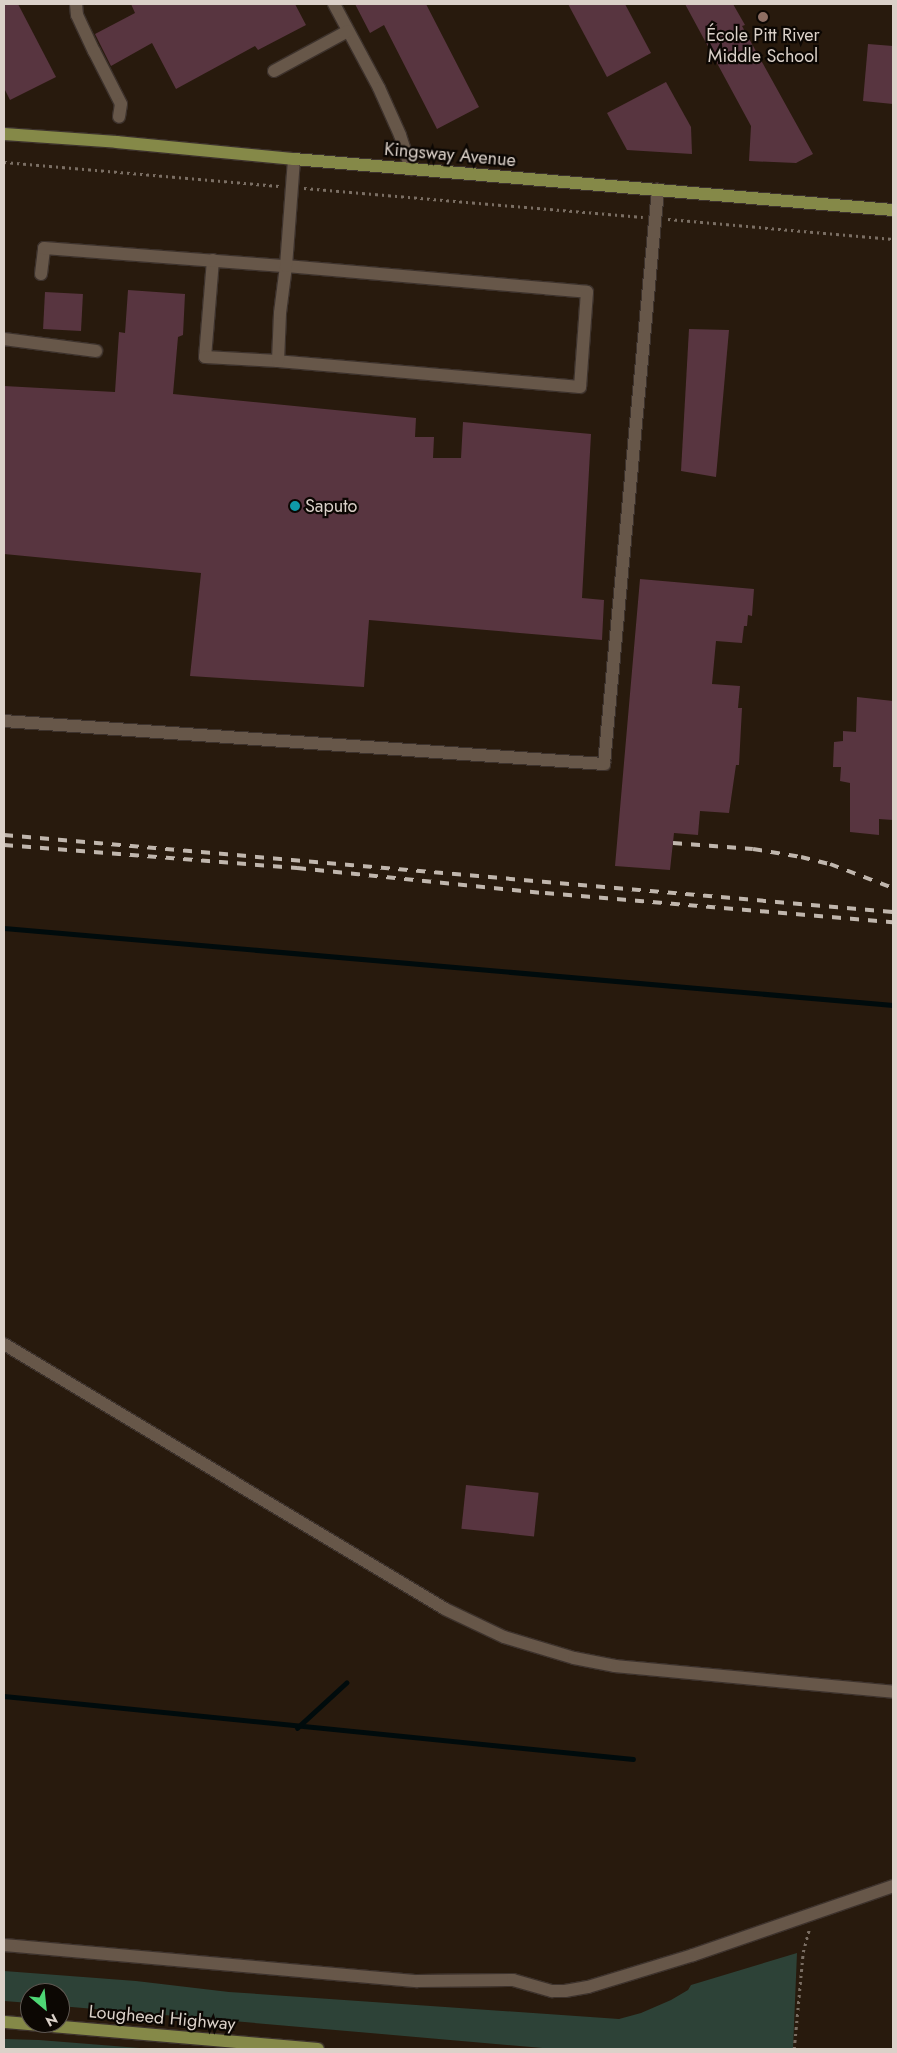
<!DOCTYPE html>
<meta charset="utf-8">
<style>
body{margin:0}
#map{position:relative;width:897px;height:2053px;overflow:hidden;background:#281a0d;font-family:Jost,sans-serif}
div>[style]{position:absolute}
.green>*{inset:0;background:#2d4237}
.stream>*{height:4.5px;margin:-2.25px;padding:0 2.25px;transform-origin:2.25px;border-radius:2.25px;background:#000b0c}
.building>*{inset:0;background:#583540;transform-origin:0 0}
.path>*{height:2.5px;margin-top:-1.25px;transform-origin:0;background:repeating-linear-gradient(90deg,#7a6e63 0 2.5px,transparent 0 6.5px)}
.roads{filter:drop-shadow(1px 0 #3d322c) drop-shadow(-1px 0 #3d322c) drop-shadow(0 1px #3d322c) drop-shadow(0 -1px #3d322c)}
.minor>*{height:12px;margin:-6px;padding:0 6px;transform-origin:6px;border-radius:6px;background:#675749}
.major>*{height:12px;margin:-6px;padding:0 6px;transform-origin:6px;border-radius:6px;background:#858948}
.rail>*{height:4px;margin-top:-2px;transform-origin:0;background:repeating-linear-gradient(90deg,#c0b6ad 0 9px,transparent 0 18px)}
.dots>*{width:14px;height:14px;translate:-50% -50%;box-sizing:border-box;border:2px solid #0c0703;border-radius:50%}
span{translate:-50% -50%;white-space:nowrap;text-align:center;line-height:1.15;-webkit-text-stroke:4.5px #0c0703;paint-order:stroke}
.poi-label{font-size:18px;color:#dbd1c9}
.left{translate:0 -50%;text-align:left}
.street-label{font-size:18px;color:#dbd1c9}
.frame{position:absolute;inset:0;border:5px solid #dbd1c9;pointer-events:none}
.north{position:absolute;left:20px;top:1983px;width:50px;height:50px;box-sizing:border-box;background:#0c0703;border:1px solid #5f5852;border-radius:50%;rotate:152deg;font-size:14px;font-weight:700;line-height:20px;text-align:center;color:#dbd1c9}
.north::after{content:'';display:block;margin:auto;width:18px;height:22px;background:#4ed675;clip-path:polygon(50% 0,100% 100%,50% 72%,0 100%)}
</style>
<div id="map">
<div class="green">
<div style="clip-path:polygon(797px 1953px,793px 2049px,554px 2049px,60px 2006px,60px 1993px,30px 1993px,30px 2003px,4px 2001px,4px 1971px,136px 1981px,229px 1992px,619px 2019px,641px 2013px,671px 2000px,688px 1990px,691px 1985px)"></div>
<div style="clip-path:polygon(4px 2039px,39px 2040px,152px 2049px,4px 2049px)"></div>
</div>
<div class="stream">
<div style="left:4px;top:928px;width:892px;rotate:4.95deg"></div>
<div style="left:4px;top:1696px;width:632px;rotate:5.72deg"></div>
<div style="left:297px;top:1728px;width:67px;rotate:-42.6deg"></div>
</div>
<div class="building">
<div style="clip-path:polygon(4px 4px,18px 4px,56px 77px,10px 100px,4px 88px)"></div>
<div style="clip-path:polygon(131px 4px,295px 4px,306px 25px,258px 50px,255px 46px,176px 89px,152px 43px,111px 66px,95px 34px,135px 13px)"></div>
<div style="clip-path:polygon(355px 4px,426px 4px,479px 107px,437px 129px,384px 25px,370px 33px)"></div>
<div style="clip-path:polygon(568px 4px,625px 4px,651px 53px,607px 77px)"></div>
<div style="clip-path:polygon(685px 4px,733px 4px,745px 25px,742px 26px,813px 154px,796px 163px,749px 161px,751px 126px)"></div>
<div style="clip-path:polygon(868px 44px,893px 46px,893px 104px,863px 101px)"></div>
<div style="clip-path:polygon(666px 82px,691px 127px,692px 154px,627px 150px,607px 113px)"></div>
<div style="clip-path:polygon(128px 290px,185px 294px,183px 335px,178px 337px,173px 394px,416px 418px,415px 437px,434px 437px,433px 458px,461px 458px,463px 422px,591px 434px,582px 598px,604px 600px,602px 640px,369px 620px,364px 687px,190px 676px,201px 573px,4px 554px,4px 386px,115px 392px,119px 332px,125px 333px)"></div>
<div style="left:45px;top:292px;width:38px;height:37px;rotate:3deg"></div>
<div style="clip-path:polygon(689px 329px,729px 330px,716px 477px,681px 471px)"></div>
<div style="clip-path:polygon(640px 579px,754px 589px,752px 616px,748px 615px,747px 626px,744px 626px,742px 643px,716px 641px,712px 684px,740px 686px,738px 708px,742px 708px,739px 765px,736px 765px,729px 813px,700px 811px,698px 835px,674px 833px,670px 870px,615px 866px)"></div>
<div style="clip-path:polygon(857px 697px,893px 701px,893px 820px,879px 819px,879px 835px,850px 832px,850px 783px,840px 781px,841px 767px,833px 767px,834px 742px,843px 741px,843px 731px,856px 732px)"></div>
<div style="left:466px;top:1485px;width:73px;height:44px;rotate:6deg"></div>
</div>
<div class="path">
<div style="left:4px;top:162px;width:276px;rotate:5deg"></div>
<div style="left:304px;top:188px;width:340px;rotate:4.9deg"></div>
<div style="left:668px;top:219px;width:226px;rotate:5.1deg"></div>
<div style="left:794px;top:2049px;width:97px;rotate:-84.7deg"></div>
<div style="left:803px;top:1952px;width:24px;rotate:-75deg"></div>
</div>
<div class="roads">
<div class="minor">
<div style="left:76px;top:4px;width:11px;rotate:85deg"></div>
<div style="left:77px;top:15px;width:40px;rotate:65deg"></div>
<div style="left:94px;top:51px;width:59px;rotate:63deg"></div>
<div style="left:121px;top:104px;width:13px;rotate:99deg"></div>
<div style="left:334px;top:4px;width:95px;rotate:61.8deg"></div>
<div style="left:379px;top:88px;width:51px;rotate:65.9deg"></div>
<div style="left:400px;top:135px;width:36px;rotate:72deg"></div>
<div style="left:274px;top:71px;width:84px;rotate:-28.4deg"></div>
<div style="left:213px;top:260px;width:97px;rotate:94.7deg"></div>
<div style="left:205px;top:357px;width:73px;rotate:3.1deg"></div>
<div style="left:41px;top:274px;width:26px;rotate:-83deg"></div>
<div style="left:44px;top:248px;width:243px;rotate:4.3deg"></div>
<div style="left:286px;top:266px;width:302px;rotate:4.9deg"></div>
<div style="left:587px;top:292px;width:95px;rotate:94.2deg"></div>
<div style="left:580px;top:387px;width:303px;rotate:-175.1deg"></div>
<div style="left:278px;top:361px;width:48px;rotate:-87.6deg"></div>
<div style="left:280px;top:313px;width:47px;rotate:-82.7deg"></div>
<div style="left:286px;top:266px;width:107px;rotate:-85.7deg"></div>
<div style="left:4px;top:339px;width:93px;rotate:7.4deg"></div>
<div style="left:4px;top:721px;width:602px;rotate:4.1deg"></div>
<div style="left:604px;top:764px;width:577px;rotate:-84.63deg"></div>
<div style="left:4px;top:1344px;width:514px;rotate:31deg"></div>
<div style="left:445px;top:1609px;width:65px;rotate:25.4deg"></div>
<div style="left:504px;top:1637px;width:73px;rotate:16.7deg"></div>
<div style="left:574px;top:1658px;width:42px;rotate:11deg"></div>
<div style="left:615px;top:1666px;width:279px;rotate:5.3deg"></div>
<div style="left:4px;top:1945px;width:415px;rotate:5deg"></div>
<div style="left:417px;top:1981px;width:96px;rotate:-0.6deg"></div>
<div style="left:513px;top:1980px;width:41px;rotate:15.8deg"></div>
<div style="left:552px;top:1991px;width:13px"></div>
<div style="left:565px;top:1991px;width:23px;rotate:-10deg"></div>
<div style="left:588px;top:1987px;width:110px;rotate:-16.9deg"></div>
<div style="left:693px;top:1955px;width:212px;rotate:-19deg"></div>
</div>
<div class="major">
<div style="left:4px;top:134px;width:113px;rotate:4deg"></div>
<div style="left:117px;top:142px;width:178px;rotate:5.5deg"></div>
<div style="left:294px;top:159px;width:601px;rotate:4.87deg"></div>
<div style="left:4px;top:2022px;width:315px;rotate:4.9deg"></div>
</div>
</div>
<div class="rail">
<div style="left:4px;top:835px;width:892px;rotate:4.95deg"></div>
<div style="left:673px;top:843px;width:80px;rotate:4.3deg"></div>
<div style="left:753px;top:849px;width:49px;rotate:9.5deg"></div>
<div style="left:801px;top:857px;width:30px;rotate:14deg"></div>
<div style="left:830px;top:864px;width:67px;rotate:20.9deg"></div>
<div style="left:4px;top:845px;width:294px;rotate:4.5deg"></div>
<div style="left:297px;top:868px;width:249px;rotate:5.8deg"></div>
<div style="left:545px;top:893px;width:349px;rotate:4.8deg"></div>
</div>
<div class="dots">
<div style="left:763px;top:17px;background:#8d6e63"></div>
<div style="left:295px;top:506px;background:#0f9aa8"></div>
</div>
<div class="poi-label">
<span style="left:763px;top:46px">École Pitt River<br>Middle School</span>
<span class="left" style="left:305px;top:506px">Saputo</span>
</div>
<div class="street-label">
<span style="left:450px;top:155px;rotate:5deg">Kingsway Avenue</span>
<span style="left:162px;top:2018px;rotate:5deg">Lougheed Highway</span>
</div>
<div class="frame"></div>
<div class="north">N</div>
</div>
